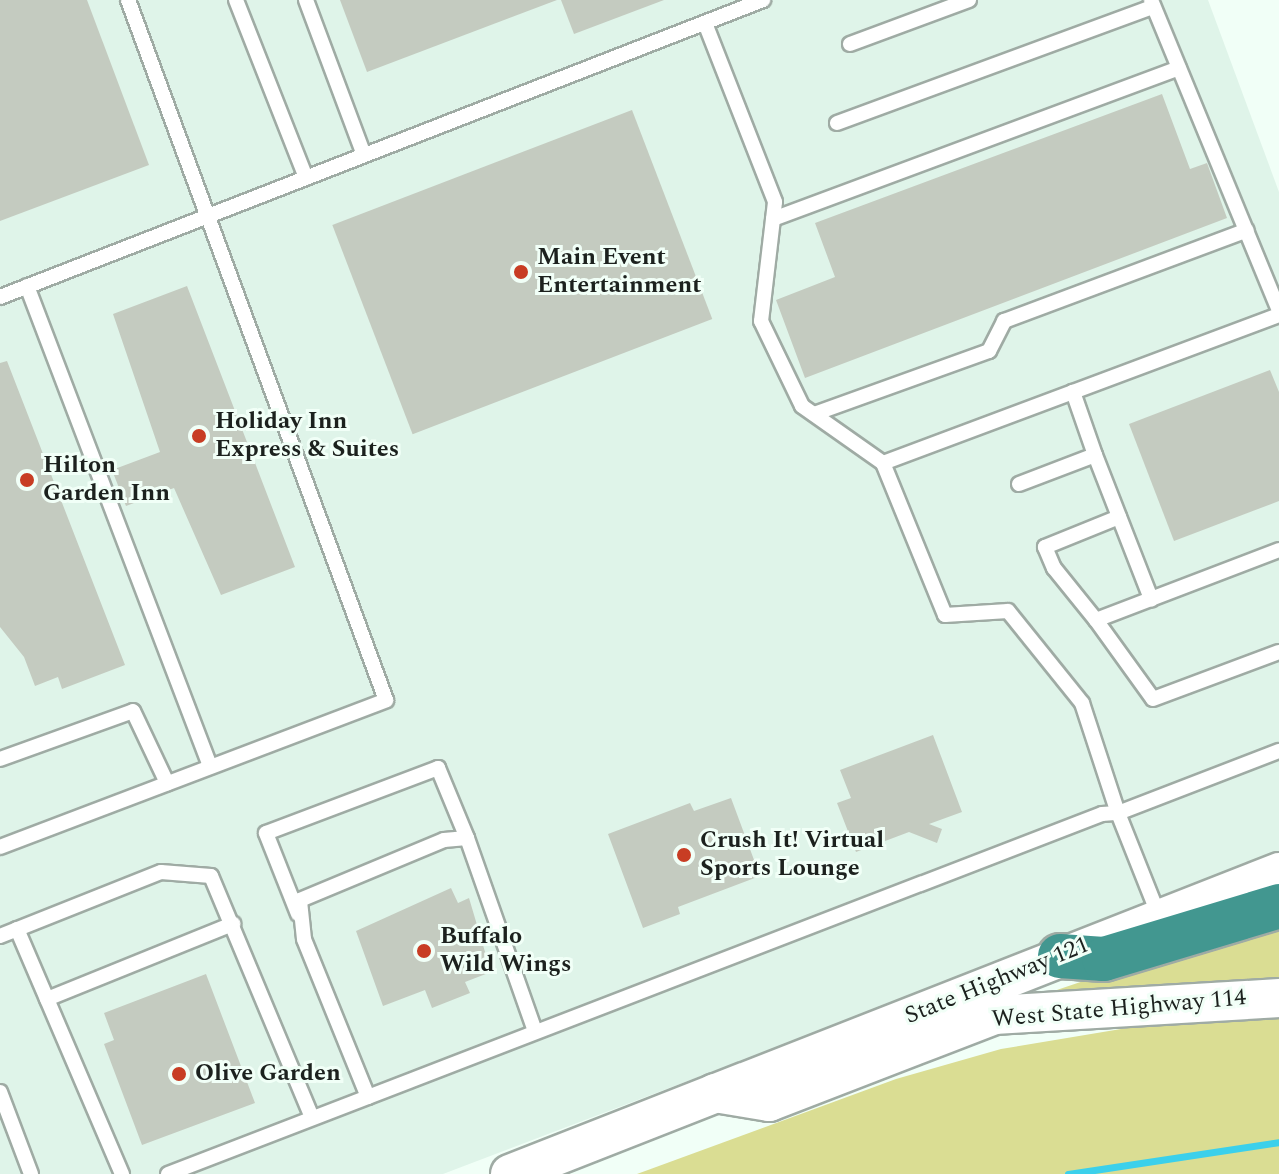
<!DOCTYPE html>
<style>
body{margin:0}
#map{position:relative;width:1279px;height:1174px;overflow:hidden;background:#f1fff7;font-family:Spectral,serif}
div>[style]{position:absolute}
.built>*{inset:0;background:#dff4e9}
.green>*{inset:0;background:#dadd93}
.stream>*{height:7px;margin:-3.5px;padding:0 3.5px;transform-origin:3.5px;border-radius:3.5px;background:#3bd0eb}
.building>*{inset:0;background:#c4cbc0;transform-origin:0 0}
.roads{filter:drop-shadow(2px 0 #9faba4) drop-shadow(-2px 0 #9faba4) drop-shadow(0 2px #9faba4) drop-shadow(0 -2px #9faba4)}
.lane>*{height:14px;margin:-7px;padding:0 7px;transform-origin:7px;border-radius:7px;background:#fff}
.secondary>*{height:38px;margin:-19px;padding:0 19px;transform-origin:19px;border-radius:19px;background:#fff}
.highway>*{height:44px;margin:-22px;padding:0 22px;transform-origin:22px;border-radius:22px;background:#429790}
.dots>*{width:22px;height:22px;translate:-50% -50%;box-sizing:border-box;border:4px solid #f1fff7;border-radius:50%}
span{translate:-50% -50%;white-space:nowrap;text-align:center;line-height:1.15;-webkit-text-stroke:6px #f1fff7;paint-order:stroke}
.poi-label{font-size:24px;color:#1c211e;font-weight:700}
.left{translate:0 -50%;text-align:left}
.street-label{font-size:24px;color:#1c211e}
</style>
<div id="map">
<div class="built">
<div style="clip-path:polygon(0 0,1208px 0,1279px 192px,1279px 856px,443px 1174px,0 1174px)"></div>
</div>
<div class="green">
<div style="clip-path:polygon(1279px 918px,1279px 983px,1045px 994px,1181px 948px)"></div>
<div style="clip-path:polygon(1279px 1014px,1279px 1174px,637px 1174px,896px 1079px,1001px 1049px,1187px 1018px)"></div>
</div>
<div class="stream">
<div style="left:1068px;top:1174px;width:213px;rotate:-8.6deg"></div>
</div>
<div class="building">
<div style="clip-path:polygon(0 0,87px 0,149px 165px,0 221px)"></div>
<div style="clip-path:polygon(340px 0,557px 0,367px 72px)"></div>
<div style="clip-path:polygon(561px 0,664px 0,574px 34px)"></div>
<div style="clip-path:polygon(1162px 94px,1190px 169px,1207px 163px,1227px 218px,805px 378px,776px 300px,835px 277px,815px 223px)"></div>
<div style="left:632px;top:110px;width:224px;height:321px;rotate:69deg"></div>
<div style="clip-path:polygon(187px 286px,295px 567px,221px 595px,174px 488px,126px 506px,112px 470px,160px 452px,113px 314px)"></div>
<div style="clip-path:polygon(7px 361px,125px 665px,62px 689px,58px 677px,35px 686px,24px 657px,0 627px,0 363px)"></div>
<div style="clip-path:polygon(1270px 370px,1279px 392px,1279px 501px,1174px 541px,1129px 424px)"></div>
<div style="clip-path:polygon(933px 735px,962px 812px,929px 824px,942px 829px,937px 843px,909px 832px,856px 852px,837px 803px,851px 798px,840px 770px)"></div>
<div style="clip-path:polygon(731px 798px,760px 876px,678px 907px,680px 914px,643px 928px,608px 834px,690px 803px,694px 811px)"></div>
<div style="clip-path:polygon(451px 888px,458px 903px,469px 898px,491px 972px,465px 982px,470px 993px,432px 1008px,425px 990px,383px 1006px,356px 931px)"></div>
<div style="clip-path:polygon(206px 974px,255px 1103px,142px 1145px,104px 1044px,114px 1040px,104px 1013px)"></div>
</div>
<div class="roads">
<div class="lane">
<div style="left:236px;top:0;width:191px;rotate:68.5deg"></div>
<div style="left:306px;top:0;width:165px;rotate:69.5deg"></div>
<div style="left:1151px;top:0;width:335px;rotate:67.6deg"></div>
<div style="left:705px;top:23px;width:192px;rotate:68.6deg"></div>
<div style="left:775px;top:202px;width:120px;rotate:96.7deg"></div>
<div style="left:761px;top:321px;width:94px;rotate:64.2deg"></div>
<div style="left:802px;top:406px;width:99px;rotate:35.1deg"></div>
<div style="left:883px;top:463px;width:164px;rotate:67.8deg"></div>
<div style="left:945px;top:615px;width:63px;rotate:-3.6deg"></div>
<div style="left:1008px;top:611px;width:118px;rotate:51.2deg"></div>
<div style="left:1082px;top:703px;width:116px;rotate:71.9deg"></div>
<div style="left:1118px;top:813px;width:173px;rotate:-21.1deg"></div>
<div style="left:850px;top:44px;width:127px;rotate:-20.3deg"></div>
<div style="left:837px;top:123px;width:337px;rotate:-20.2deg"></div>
<div style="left:773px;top:219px;width:433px;rotate:-20.4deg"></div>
<div style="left:27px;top:286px;width:514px;rotate:69.13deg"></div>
<div style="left:0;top:297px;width:819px;rotate:-21.27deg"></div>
<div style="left:814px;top:414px;width:186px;rotate:-19.8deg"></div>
<div style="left:989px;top:351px;width:34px;rotate:-63deg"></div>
<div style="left:1004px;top:321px;width:259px;rotate:-20.5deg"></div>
<div style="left:1095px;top:455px;width:155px;rotate:68.7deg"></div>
<div style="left:883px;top:463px;width:423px;rotate:-20.5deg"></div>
<div style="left:1019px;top:484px;width:81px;rotate:-20.9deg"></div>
<div style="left:1095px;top:455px;width:67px;rotate:-109.2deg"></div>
<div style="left:1119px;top:517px;width:80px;rotate:157.9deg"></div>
<div style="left:1045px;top:547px;width:23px;rotate:67deg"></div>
<div style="left:1054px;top:568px;width:67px;rotate:51.1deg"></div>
<div style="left:1096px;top:620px;width:196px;rotate:-20.9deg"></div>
<div style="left:1096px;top:620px;width:97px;rotate:54.2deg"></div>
<div style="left:1153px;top:699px;width:134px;rotate:-20.5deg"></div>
<div style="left:0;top:759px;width:141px;rotate:-19.8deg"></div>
<div style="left:133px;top:711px;width:80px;rotate:64.7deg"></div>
<div style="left:0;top:847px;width:413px;rotate:-20.8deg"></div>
<div style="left:386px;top:700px;width:746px;rotate:-110.23deg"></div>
<div style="left:298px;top:914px;width:87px;rotate:-111.6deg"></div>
<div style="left:266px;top:833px;width:184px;rotate:-20.7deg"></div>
<div style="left:438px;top:768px;width:76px;rotate:67.5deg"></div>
<div style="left:17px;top:929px;width:267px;rotate:66.8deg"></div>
<div style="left:0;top:936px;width:173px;rotate:-21.7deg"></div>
<div style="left:161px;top:872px;width:50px;rotate:4.6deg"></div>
<div style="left:211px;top:876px;width:262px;rotate:67.3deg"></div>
<div style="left:47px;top:999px;width:201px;rotate:-22deg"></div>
<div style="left:0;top:1092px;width:88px;rotate:69.3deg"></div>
<div style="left:368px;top:1097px;width:170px;rotate:-112.1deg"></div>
<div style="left:304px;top:939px;width:39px;rotate:-96deg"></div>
<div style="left:300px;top:900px;width:156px;rotate:-22.6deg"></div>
<div style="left:444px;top:840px;width:23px;rotate:-5deg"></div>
<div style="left:467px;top:838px;width:205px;rotate:70.6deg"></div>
<div style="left:168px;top:1174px;width:1001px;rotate:-21.08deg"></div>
<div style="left:1102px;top:814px;width:16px;rotate:-4deg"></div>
<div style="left:1118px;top:813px;width:111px;rotate:68.3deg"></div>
</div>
<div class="secondary">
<div style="left:715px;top:1093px;width:55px;rotate:9.5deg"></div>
<div style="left:769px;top:1102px;width:241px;rotate:-21.1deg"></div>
<div style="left:994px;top:1015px;width:286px;rotate:-3.4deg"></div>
<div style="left:510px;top:1174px;width:826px;rotate:-21.44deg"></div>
</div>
<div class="highway">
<div style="left:1060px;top:956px;width:44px;rotate:3.9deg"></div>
<div style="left:1104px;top:959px;width:183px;rotate:-16.8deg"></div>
</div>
</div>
<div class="dots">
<div style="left:521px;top:272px;background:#c83d24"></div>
<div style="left:199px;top:436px;background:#c83d24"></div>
<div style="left:27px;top:480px;background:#c83d24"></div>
<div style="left:684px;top:855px;background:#c83d24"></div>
<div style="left:424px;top:951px;background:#c83d24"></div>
<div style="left:179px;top:1074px;background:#c83d24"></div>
</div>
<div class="poi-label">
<span class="left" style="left:537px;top:272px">Main Event<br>Entertainment</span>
<span class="left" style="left:215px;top:436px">Holiday Inn<br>Express &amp; Suites</span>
<span class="left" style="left:43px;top:480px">Hilton<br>Garden Inn</span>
<span class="left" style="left:700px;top:855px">Crush It! Virtual<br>Sports Lounge</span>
<span class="left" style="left:440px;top:951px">Buffalo<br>Wild Wings</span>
<span class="left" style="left:195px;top:1074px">Olive Garden</span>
</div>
<div class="street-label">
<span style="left:997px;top:981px;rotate:-22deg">State Highway 121</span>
<span style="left:1119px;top:1009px;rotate:-5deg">West State Highway 114</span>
</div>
</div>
